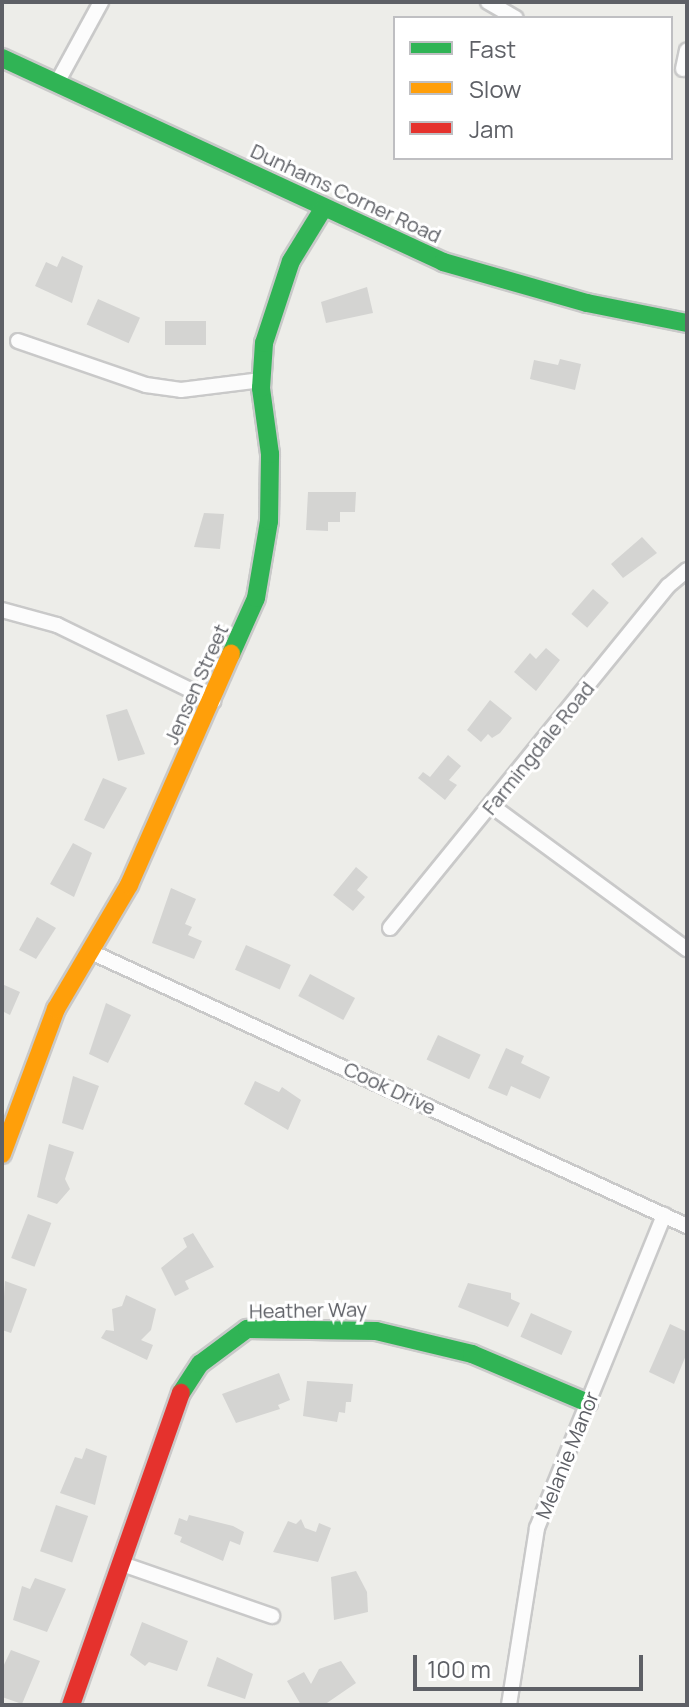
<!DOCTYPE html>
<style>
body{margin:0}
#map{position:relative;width:689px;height:1707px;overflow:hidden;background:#edede9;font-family:Manrope,sans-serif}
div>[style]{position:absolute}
.building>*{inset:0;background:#d4d4d2;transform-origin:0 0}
.roads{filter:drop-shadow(2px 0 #c9c9c9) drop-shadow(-2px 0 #c9c9c9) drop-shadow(0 2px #c9c9c9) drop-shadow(0 -2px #c9c9c9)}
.street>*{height:14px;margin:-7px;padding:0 7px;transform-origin:7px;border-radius:7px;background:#fcfcfc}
.fast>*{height:18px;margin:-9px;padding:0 9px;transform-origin:9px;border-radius:9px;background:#30b455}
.slow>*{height:18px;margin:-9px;padding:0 9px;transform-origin:9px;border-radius:9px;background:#ff9f0a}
.jam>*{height:18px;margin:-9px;padding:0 9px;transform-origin:9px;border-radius:9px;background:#e5322d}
span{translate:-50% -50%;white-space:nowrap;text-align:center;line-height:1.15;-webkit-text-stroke:6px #fff;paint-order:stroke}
.street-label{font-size:20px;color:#5e6066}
.frame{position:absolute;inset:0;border:4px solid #5e6066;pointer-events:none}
.legend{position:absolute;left:393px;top:16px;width:280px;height:144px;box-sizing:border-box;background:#fff;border:2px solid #bfbfc2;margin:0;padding:10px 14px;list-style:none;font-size:24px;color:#5e6066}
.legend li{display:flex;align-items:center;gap:16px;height:40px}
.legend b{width:40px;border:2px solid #bfbfc2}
.scale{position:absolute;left:413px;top:1655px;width:230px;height:36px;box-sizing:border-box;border:4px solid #5e6066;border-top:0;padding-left:10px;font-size:24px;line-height:28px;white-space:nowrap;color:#5e6066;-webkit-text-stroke:6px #fff;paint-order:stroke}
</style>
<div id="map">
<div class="building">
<div style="clip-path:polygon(62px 256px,83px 266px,72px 303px,35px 286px,46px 262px,57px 267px)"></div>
<div style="clip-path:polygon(367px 287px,373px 313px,326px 323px,321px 302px)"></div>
<div style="left:98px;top:299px;width:46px;height:28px;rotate:24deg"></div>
<div style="left:165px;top:321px;width:41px;height:24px"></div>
<div style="clip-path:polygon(560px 359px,581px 364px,575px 390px,530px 379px,534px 360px,558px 365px)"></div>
<div style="clip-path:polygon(308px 492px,356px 492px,355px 512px,340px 512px,340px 522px,328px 522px,328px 531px,306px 530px)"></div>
<div style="clip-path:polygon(204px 513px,224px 514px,220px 549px,194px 547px)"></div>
<div style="clip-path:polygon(642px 537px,657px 553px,623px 578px,611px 564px)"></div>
<div style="left:593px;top:589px;width:21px;height:33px;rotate:41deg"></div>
<div style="clip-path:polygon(546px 648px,560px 660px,536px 691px,514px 672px,530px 653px,536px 659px)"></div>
<div style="clip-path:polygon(490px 700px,512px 718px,500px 733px,492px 738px,488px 734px,481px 742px,467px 730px)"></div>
<div style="clip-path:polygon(127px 709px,145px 754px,118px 761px,106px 715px)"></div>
<div style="clip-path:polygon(448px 755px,461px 766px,449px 780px,457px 785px,445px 800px,418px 778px,423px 772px,430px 777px)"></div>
<div style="clip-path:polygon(103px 778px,127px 788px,104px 829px,84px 820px)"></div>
<div style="clip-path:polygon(73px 843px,92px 853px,74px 897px,50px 884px)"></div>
<div style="clip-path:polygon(356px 867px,368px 877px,357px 890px,365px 897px,353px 911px,333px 895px)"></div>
<div style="clip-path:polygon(171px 888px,196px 899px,185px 924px,192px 927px,188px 935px,202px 941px,194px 959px,152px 943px)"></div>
<div style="clip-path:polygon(37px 917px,56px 928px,36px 959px,19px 950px)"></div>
<div style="left:246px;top:945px;width:49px;height:27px;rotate:24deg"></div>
<div style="left:310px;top:974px;width:51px;height:25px;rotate:28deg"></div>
<div style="clip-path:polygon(2px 984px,20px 992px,10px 1015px,4px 1012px,2px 1017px)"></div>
<div style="clip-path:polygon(106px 1003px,131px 1015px,108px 1063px,89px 1054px)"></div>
<div style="left:438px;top:1035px;width:47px;height:27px;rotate:25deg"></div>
<div style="clip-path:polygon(506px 1048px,524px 1056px,521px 1063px,550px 1077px,540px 1099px,511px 1086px,507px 1096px,488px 1088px)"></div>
<div style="clip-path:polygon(73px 1076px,99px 1086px,83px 1130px,62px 1123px)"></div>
<div style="clip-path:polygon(255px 1081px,279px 1092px,282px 1087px,301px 1100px,288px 1130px,244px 1104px)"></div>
<div style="clip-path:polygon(49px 1144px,74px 1152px,65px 1179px,70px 1189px,57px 1204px,37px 1197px)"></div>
<div style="left:28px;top:1214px;width:25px;height:47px;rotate:21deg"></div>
<div style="clip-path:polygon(193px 1233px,214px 1267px,185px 1281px,189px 1289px,175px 1296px,161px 1268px,187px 1247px,183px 1238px)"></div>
<div style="clip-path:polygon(5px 1281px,27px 1289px,11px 1333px,2px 1330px)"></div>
<div style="clip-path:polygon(468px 1283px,511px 1293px,511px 1299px,520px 1303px,508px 1327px,458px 1307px)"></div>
<div style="clip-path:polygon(126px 1295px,156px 1309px,151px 1330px,141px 1340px,153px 1345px,147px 1360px,101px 1338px,106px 1330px,114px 1331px,112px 1309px,122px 1306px)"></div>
<div style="left:531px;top:1313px;width:45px;height:26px;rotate:24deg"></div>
<div style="clip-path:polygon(670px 1324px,687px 1332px,687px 1353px,674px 1384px,649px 1372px)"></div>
<div style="clip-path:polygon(279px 1373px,290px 1400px,278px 1405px,280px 1409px,236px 1423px,222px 1394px)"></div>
<div style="clip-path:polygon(307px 1381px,353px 1384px,351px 1402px,346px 1402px,345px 1413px,339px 1412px,337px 1422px,303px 1416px)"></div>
<div style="clip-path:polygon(86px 1448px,107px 1456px,95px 1505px,60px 1493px,75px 1457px,82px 1459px)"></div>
<div style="left:56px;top:1505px;width:34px;height:49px;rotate:19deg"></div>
<div style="clip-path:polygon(189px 1515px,233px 1526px,244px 1532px,240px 1545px,230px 1541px,223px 1561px,180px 1542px,182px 1537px,174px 1534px,179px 1518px,187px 1521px)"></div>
<div style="clip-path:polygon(301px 1519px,305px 1528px,316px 1532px,319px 1523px,331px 1528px,318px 1562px,273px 1552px,288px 1521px,296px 1524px)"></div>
<div style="clip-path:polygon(356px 1571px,367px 1592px,368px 1612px,334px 1620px,331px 1577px)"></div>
<div style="clip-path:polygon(35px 1578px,66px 1589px,47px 1632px,13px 1620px,22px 1586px,30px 1589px)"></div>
<div style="clip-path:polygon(142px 1622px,188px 1641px,177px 1671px,149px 1662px,145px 1666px,130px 1655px)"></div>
<div style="clip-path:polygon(11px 1650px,40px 1661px,22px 1704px,2px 1697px,2px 1669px)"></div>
<div style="clip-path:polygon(217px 1657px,253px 1674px,245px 1699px,207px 1686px)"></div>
<div style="clip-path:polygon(341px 1661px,356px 1683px,324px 1705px,301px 1705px,287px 1681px,304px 1672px,311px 1684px,319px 1669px)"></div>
</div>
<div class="roads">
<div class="street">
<div style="left:488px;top:2px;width:32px;rotate:30deg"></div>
<div style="left:683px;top:69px;width:19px;rotate:-78deg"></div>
<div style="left:58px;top:81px;width:90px;rotate:-61.4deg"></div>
<div style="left:18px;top:341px;width:135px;rotate:19deg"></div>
<div style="left:146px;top:385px;width:35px;rotate:8deg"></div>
<div style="left:181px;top:390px;width:81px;rotate:-7.1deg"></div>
<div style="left:2px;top:610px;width:57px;rotate:15.3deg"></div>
<div style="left:57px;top:625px;width:174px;rotate:26deg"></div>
<div style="left:492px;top:806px;width:242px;rotate:36.3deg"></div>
<div style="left:390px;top:928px;width:441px;rotate:-50.9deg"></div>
<div style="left:668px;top:586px;width:25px;rotate:-40deg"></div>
<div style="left:91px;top:952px;width:656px;rotate:24.69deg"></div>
<div style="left:122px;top:1564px;width:159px;rotate:19.1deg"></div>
<div style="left:509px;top:1705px;width:179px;rotate:-81deg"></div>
<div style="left:537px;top:1528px;width:338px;rotate:-67.9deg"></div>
</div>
<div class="fast">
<div style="left:2px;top:58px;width:486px;rotate:24.8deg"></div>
<div style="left:443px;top:262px;width:150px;rotate:15.9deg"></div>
<div style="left:587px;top:303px;width:102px;rotate:11.3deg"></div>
<div style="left:231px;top:654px;width:61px;rotate:-65.9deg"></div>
<div style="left:256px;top:598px;width:78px;rotate:-80.4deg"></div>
<div style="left:269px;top:521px;width:67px;rotate:-89.1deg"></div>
<div style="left:270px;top:454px;width:67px;rotate:-97.8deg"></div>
<div style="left:261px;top:388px;width:45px;rotate:-86.2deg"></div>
<div style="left:264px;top:343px;width:86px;rotate:-71.8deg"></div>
<div style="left:291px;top:261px;width:61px;rotate:-58.4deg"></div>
<div style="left:181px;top:1393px;width:35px;rotate:-57deg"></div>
<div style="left:200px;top:1364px;width:59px;rotate:-36.7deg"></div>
<div style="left:247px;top:1329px;width:129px;rotate:0.9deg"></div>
<div style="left:376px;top:1331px;width:99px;rotate:13.5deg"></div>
<div style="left:472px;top:1354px;width:126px;rotate:22.9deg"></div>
</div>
<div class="slow">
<div style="left:2px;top:1154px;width:155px;rotate:-69.6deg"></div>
<div style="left:56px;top:1009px;width:144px;rotate:-59.5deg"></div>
<div style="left:129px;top:885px;width:253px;rotate:-66.2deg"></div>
</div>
<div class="jam">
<div style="left:71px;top:1705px;width:331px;rotate:-70.6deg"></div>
</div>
</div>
<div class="street-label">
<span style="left:346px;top:193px;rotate:25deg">Dunhams Corner Road</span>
<span style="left:196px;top:684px;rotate:-66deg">Jensen Street</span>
<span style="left:538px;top:748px;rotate:-51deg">Farmingdale Road</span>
<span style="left:390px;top:1088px;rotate:25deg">Cook Drive</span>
<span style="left:308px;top:1310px;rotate:-1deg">Heather Way</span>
<span style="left:567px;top:1455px;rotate:-68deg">Melanie Manor</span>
</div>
<div class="frame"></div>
<ul class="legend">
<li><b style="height:10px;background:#30b455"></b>Fast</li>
<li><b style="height:10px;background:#ff9f0a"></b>Slow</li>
<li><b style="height:10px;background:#e5322d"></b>Jam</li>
</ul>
<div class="scale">100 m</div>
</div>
